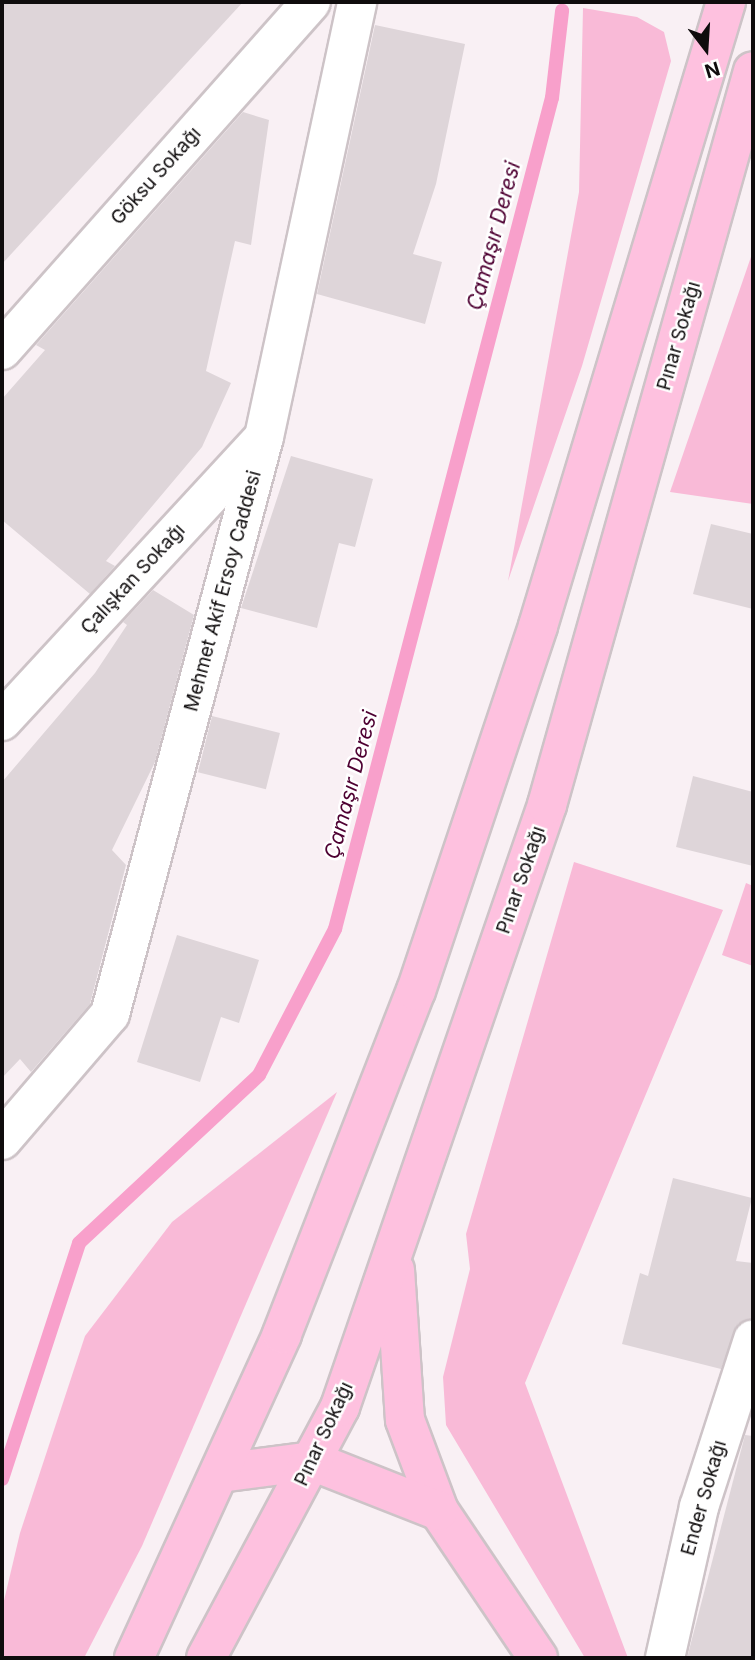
<!DOCTYPE html>
<meta charset="utf-8">
<style>
body{margin:0}
#map{position:relative;width:755px;height:1660px;overflow:hidden;background:#f9f0f4;font-family:Inter,sans-serif}
div>[style]{position:absolute}
.green>*{inset:0;background:#f9bad7}
.stream>*{height:14px;margin:-7px;padding:0 7px;transform-origin:7px;border-radius:7px;background:#f8a0cb}
.building>*{inset:0;background:#ded5d9;transform-origin:0 0}
.roads{filter:drop-shadow(2px 0 #cdc3c7) drop-shadow(-2px 0 #cdc3c7) drop-shadow(0 2px #cdc3c7) drop-shadow(0 -2px #cdc3c7)}
.minor>*{height:38px;margin:-19px;padding:0 19px;transform-origin:19px;border-radius:19px;background:#fff}
.major>*{height:38px;margin:-19px;padding:0 19px;transform-origin:19px;border-radius:19px;background:#fec1df}
span{translate:-50% -50%;white-space:nowrap;text-align:center;line-height:1.15;-webkit-text-stroke:5px #fff;paint-order:stroke}
.street-label{font-size:19px;color:#0f0c0d}
.water-label{font-size:21px;color:#4e0032;font-style:italic}
.frame{position:absolute;inset:0;border:4px solid #0f0c0d;pointer-events:none}
.north{position:absolute;left:671px;top:14px;width:70px;height:70px;-webkit-text-stroke:5px #fff;paint-order:stroke;rotate:163deg;font-size:19px;font-weight:700;line-height:28px;text-align:center;color:#0f0c0d}
.north::after{content:'';display:block;margin:auto;width:24px;height:32px;background:#0f0c0d;clip-path:polygon(50% 0,100% 100%,50% 72%,0 100%)}
</style>
<div id="map">
<div class="green">
<div style="clip-path:polygon(583px 8px,637px 17px,664px 32px,671px 61px,582px 366px,508px 581px,579px 192px)"></div>
<div style="clip-path:polygon(753px 251px,753px 504px,670px 492px)"></div>
<div style="clip-path:polygon(574px 862px,723px 910px,525px 1383px,628px 1658px,585px 1658px,446px 1425px,443px 1377px,470px 1269px,466px 1234px)"></div>
<div style="clip-path:polygon(746px 883px,753px 886px,753px 966px,722px 955px)"></div>
<div style="clip-path:polygon(337px 1092px,142px 1546px,84px 1658px,2px 1658px,2px 1609px,20px 1533px,85px 1336px,172px 1222px)"></div>
</div>
<div class="stream">
<div style="left:2px;top:1479px;width:248px;rotate:-71.9deg"></div>
<div style="left:79px;top:1243px;width:246px;rotate:-43deg"></div>
<div style="left:259px;top:1075px;width:165px;rotate:-62.5deg"></div>
<div style="left:335px;top:929px;width:859px;rotate:-75.37deg"></div>
<div style="left:552px;top:98px;width:88px;rotate:-83.4deg"></div>
</div>
<div class="building">
<div style="clip-path:polygon(2px 2px,243px 2px,2px 264px)"></div>
<div style="clip-path:polygon(375px 25px,465px 44px,436px 184px,413px 254px,442px 262px,425px 324px,317px 294px)"></div>
<div style="clip-path:polygon(243px 112px,269px 120px,251px 245px,235px 241px,206px 371px,231px 383px,202px 447px,106px 561px,115px 566px,90px 594px,2px 520px,2px 399px,45px 350px,36px 345px)"></div>
<div style="clip-path:polygon(291px 456px,373px 479px,355px 547px,339px 543px,317px 628px,241px 608px)"></div>
<div style="clip-path:polygon(711px 524px,753px 534px,753px 609px,693px 594px)"></div>
<div style="clip-path:polygon(153px 590px,194px 615px,155px 762px,112px 850px,126px 865px,90px 1004px,31px 1072px,20px 1059px,2px 1078px,2px 782px,95px 673px,127px 625px,123px 622px)"></div>
<div style="left:212px;top:716px;width:70px;height:58px;rotate:14deg"></div>
<div style="clip-path:polygon(693px 776px,753px 792px,753px 866px,676px 847px)"></div>
<div style="clip-path:polygon(177px 935px,259px 960px,239px 1023px,221px 1017px,200px 1082px,137px 1062px)"></div>
<div style="clip-path:polygon(673px 1178px,752px 1198px,736px 1261px,753px 1263px,753px 1319px,738px 1324px,721px 1369px,622px 1344px,640px 1273px,648px 1276px)"></div>
<div style="clip-path:polygon(745px 1435px,753px 1436px,753px 1658px,687px 1658px)"></div>
</div>
<div class="roads">
<div class="minor">
<div style="left:2px;top:350px;width:465px;rotate:-48.4deg"></div>
<div style="left:2px;top:721px;width:381px;rotate:-47.3deg"></div>
<div style="left:2px;top:1140px;width:166px;rotate:-49.4deg"></div>
<div style="left:110px;top:1014px;width:597px;rotate:-75.06deg"></div>
<div style="left:264px;top:437px;width:445px;rotate:-77.9deg"></div>
<div style="left:665px;top:1658px;width:155px;rotate:-77.3deg"></div>
<div style="left:699px;top:1507px;width:176px;rotate:-72.1deg"></div>
</div>
<div class="major">
<div style="left:395px;top:1270px;width:150px;rotate:86.2deg"></div>
<div style="left:405px;top:1420px;width:97px;rotate:69.5deg"></div>
<div style="left:439px;top:1511px;width:177px;rotate:56deg"></div>
<div style="left:220px;top:1473px;width:93px;rotate:-7.4deg"></div>
<div style="left:312px;top:1461px;width:136px;rotate:21.5deg"></div>
<div style="left:134px;top:1658px;width:356px;rotate:-65.4deg"></div>
<div style="left:282px;top:1334px;width:368px;rotate:-68.7deg"></div>
<div style="left:416px;top:991px;width:385px;rotate:-71.5deg"></div>
<div style="left:538px;top:626px;width:652px;rotate:-73.23deg"></div>
<div style="left:206px;top:1658px;width:285px;rotate:-61.9deg"></div>
<div style="left:340px;top:1407px;width:637px;rotate:-71.02deg"></div>
<div style="left:547px;top:805px;width:762px;rotate:-74.32deg"></div>
</div>
</div>
<div class="street-label">
<span style="left:156px;top:176px;rotate:-48deg">Göksu Sokağı</span>
<span style="left:679px;top:336px;rotate:-74deg">Pınar Sokağı</span>
<span style="left:133px;top:579px;rotate:-47deg">Çalışkan Sokağı</span>
<span style="left:223px;top:591px;rotate:-75deg">Mehmet Akif Ersoy Caddesi</span>
<span style="left:521px;top:880px;rotate:-71deg">Pınar Sokağı</span>
<span style="left:324px;top:1434px;rotate:-65deg">Pınar Sokağı</span>
<span style="left:704px;top:1498px;rotate:-74deg">Ender Sokağı</span>
</div>
<div class="water-label">
<span style="left:494px;top:236px;rotate:-75deg">Çamaşır Deresi</span>
<span style="left:351px;top:785px;rotate:-75deg">Çamaşır Deresi</span>
</div>
<div class="frame"></div>
<div class="north">N</div>
</div>
